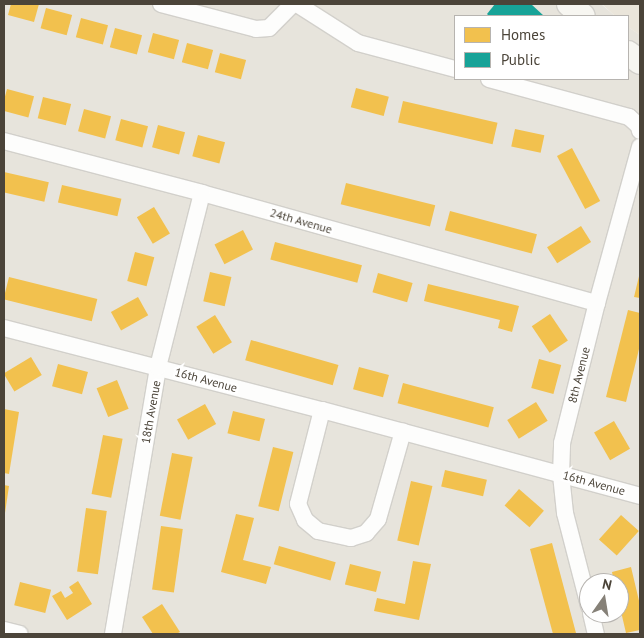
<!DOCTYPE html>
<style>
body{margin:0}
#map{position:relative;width:644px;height:638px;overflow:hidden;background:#f4f2ee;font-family:"PT Sans",sans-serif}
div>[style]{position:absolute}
.residential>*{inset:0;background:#e7e4dc}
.education>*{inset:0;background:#eae5da}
.homes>*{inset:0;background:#f2c14e;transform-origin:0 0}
.public>*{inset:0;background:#17a398}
.roads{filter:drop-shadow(1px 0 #d2d0cb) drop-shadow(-1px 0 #d2d0cb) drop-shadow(0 1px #d2d0cb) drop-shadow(0 -1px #d2d0cb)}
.street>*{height:16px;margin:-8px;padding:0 8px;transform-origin:8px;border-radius:8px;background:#fdfdfc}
.secondary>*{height:24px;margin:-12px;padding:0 12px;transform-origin:12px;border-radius:12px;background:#f7f6f1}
span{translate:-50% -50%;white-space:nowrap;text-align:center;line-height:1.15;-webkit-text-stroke:5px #fff;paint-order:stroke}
.street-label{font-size:12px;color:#4b4439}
.frame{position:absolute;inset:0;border:5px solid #4b4439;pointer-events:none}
.legend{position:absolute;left:454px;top:15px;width:175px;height:65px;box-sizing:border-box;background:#fff;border:1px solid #b7b4b0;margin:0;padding:6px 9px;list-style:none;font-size:15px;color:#4b4439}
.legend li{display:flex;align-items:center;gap:10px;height:25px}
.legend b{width:25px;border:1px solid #b7b4b0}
.north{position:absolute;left:579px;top:573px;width:50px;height:50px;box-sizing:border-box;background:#fff;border:1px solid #b7b4b0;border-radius:50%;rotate:13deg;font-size:14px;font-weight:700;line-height:20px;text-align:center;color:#4b4439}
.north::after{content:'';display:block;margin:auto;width:18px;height:22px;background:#868178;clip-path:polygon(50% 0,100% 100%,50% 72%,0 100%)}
</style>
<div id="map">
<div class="residential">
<div style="clip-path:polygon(evenodd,4px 4px,601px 4px,615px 16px,455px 16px,455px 79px,628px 79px,628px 27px,640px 35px,640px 634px,4px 634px,4px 4px,589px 583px,619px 583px,619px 613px,589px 613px,589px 583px)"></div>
</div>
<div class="education">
<div style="clip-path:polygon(602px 4px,640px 4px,640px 35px,628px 27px,628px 16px,615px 16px)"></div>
</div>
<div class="homes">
<div style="clip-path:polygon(11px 4px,39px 4px,34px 22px,8px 15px)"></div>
<div style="left:46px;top:8px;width:27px;height:21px;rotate:15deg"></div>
<div style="left:81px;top:18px;width:28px;height:20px;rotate:15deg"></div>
<div style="left:115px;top:28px;width:28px;height:20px;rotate:15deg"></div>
<div style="left:153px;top:33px;width:27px;height:20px;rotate:15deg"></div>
<div style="left:187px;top:43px;width:27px;height:20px;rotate:15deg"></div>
<div style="left:220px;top:53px;width:27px;height:20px;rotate:15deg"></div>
<div style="left:356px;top:88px;width:34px;height:20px;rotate:15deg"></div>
<div style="left:7px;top:89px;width:28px;height:22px;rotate:15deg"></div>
<div style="left:43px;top:97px;width:29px;height:22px;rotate:14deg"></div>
<div style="left:403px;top:101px;width:97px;height:22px;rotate:13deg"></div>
<div style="left:84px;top:109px;width:28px;height:23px;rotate:15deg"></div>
<div style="left:121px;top:119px;width:28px;height:22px;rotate:15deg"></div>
<div style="left:158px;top:125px;width:28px;height:23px;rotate:15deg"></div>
<div style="left:515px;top:129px;width:30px;height:18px;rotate:12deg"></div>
<div style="left:198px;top:135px;width:28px;height:22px;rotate:15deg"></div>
<div style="left:572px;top:148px;width:60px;height:17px;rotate:62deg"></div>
<div style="left:4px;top:172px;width:46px;height:20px;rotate:13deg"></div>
<div style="left:346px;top:183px;width:92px;height:22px;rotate:14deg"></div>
<div style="left:62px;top:185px;width:61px;height:18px;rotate:13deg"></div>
<div style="left:154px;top:207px;width:31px;height:20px;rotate:59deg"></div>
<div style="left:450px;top:211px;width:90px;height:20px;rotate:15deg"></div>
<div style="left:581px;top:226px;width:19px;height:40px;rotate:58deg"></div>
<div style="left:243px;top:230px;width:22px;height:32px;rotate:63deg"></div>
<div style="left:275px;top:242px;width:90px;height:18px;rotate:15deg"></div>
<div style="left:135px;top:252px;width:20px;height:30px;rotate:15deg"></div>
<div style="left:210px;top:272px;width:22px;height:30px;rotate:13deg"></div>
<div style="clip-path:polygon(640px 272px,640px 298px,634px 297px)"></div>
<div style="left:378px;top:273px;width:36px;height:20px;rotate:16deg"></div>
<div style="left:9px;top:277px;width:91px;height:23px;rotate:14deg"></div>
<div style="clip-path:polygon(428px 284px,519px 306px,512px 332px,498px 328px,500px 320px,424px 301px)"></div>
<div style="left:138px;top:297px;width:21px;height:31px;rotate:61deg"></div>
<div style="clip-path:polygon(628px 310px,640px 313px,640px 345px,626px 402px,606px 397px)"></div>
<div style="left:550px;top:314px;width:32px;height:22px;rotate:56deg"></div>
<div style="left:215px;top:315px;width:32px;height:22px;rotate:58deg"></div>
<div style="left:251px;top:340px;width:91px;height:21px;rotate:16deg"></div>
<div style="left:31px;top:357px;width:21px;height:32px;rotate:59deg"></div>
<div style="left:539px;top:359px;width:23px;height:30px;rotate:15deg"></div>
<div style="left:58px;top:364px;width:31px;height:23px;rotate:15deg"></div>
<div style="left:359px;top:367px;width:31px;height:23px;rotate:15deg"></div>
<div style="left:117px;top:380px;width:31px;height:22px;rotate:68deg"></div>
<div style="left:403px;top:383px;width:94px;height:21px;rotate:15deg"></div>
<div style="left:536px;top:402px;width:22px;height:34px;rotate:58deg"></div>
<div style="left:205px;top:404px;width:23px;height:32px;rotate:61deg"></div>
<div style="clip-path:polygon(4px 409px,19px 412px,9px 474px,4px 473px)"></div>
<div style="left:233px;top:411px;width:33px;height:23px;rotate:14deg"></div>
<div style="left:614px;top:421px;width:32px;height:23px;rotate:60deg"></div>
<div style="left:103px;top:435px;width:20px;height:60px;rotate:11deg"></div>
<div style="left:273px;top:447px;width:21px;height:61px;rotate:14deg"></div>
<div style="left:172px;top:453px;width:21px;height:64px;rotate:11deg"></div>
<div style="left:445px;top:470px;width:43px;height:17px;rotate:13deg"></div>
<div style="left:411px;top:481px;width:22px;height:61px;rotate:13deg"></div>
<div style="clip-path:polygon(4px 485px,9px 486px,5px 513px,4px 512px)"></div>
<div style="left:519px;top:489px;width:33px;height:22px;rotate:41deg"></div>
<div style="left:86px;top:508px;width:21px;height:64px;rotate:8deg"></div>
<div style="clip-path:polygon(236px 514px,254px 518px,243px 560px,271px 567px,266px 584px,221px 572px)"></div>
<div style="left:621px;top:515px;width:24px;height:33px;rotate:42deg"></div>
<div style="left:161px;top:526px;width:22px;height:64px;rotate:8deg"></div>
<div style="clip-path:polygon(552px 543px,576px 633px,570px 634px,553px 634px,530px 549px)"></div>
<div style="left:279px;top:546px;width:59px;height:19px;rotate:16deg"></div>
<div style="clip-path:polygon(413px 561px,431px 564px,419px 620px,374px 611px,377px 598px,405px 604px)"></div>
<div style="left:350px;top:564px;width:32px;height:21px;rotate:14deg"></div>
<div style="clip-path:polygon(631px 567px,640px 605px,640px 630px,626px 633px,619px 603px,619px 583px,614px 583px,612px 572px)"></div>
<div style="clip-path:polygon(78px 581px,92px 604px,67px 620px,52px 596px,61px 591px,65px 598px,73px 593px,69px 587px)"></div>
<div style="left:20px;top:582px;width:32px;height:24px;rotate:14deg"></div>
<div style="clip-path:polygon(162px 604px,180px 632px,176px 634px,153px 634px,142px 617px)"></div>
</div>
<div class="public">
<div style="clip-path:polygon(495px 4px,531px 4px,544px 16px,489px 16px,487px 14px)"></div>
</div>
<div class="roads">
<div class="street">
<div style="left:161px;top:4px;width:98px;rotate:14.7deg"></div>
<div style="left:256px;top:29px;width:13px;rotate:-4deg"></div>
<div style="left:269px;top:28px;width:34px;rotate:-45deg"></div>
<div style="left:297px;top:4px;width:72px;rotate:32.6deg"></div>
<div style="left:358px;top:43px;width:100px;rotate:15deg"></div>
<div style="left:489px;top:79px;width:145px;rotate:15.2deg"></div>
<div style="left:629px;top:117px;width:13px;rotate:42deg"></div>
<div style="left:639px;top:126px;width:5px;rotate:79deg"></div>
<div style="left:4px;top:141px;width:205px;rotate:14.7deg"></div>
<div style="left:202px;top:193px;width:410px;rotate:15.6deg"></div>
<div style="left:4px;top:328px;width:328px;rotate:14.5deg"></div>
<div style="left:322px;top:410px;width:329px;rotate:15.1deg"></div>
<div style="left:322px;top:410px;width:97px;rotate:104.3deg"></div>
<div style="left:298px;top:504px;width:17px;rotate:66deg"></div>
<div style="left:305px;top:520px;width:17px;rotate:40deg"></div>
<div style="left:318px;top:531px;width:34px;rotate:12deg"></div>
<div style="left:351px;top:538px;width:16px;rotate:-18deg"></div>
<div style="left:366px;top:533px;width:18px;rotate:-49deg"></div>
<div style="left:378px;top:519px;width:91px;rotate:-74.1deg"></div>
<div style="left:589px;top:606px;width:96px;rotate:-104.5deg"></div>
<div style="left:565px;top:513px;width:38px;rotate:-96deg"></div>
<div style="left:561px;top:475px;width:32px;rotate:-88deg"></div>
<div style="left:562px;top:443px;width:144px;rotate:-76deg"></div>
<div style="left:597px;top:303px;width:162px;rotate:-74.6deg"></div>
<div style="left:591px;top:613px;width:22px;rotate:77deg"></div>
<div style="left:4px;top:630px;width:16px;rotate:14deg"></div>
<div style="left:113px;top:634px;width:271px;rotate:-80.4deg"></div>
<div style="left:158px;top:367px;width:179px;rotate:-75.8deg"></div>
</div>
<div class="secondary">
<div style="left:569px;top:4px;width:18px;rotate:41deg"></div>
<div style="left:628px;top:53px;width:15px;rotate:37deg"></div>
</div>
</div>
<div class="street-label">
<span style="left:301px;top:221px;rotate:16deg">24th Avenue</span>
<span style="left:579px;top:375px;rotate:-76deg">8th Avenue</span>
<span style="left:206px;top:380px;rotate:15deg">16th Avenue</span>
<span style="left:151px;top:412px;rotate:-80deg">18th Avenue</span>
<span style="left:594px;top:483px;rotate:15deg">16th Avenue</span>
</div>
<div class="frame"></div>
<ul class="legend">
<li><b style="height:14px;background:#f2c14e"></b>Homes</li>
<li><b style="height:14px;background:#17a398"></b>Public</li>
</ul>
<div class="north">N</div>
</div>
